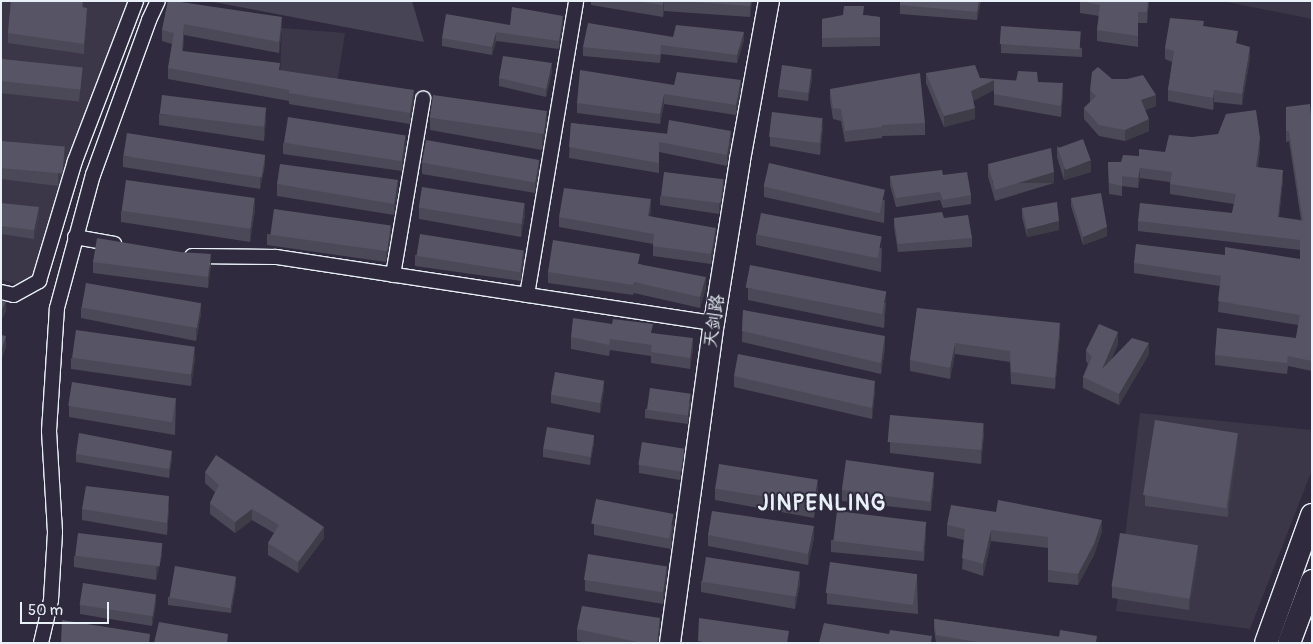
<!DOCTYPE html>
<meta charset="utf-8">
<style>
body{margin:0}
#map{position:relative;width:1313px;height:644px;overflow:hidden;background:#2f2a3d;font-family:Pangolin,"LXGW WenKai TC",sans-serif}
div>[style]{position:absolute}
.built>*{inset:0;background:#3b3749}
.green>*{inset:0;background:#464455}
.roads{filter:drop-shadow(1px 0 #e8f1f8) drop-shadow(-1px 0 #e8f1f8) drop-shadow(0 1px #e8f1f8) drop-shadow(0 -1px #e8f1f8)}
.street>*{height:14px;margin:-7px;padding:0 7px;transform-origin:7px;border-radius:7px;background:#2f2a3d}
.secondary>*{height:20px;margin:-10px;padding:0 10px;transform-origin:10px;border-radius:10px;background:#2f2a3d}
.primary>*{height:22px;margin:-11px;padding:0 11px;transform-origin:11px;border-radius:11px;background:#2f2a3d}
.wall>*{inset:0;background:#4b4957;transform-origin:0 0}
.shaded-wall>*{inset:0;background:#3d3c47;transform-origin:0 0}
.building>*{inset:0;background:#575565;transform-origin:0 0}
span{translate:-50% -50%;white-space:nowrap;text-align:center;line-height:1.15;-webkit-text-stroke:4px #2f2a3d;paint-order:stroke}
.street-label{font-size:18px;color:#e8f1f8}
.district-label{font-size:22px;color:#e8f1f8;font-weight:700;letter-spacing:1px}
.frame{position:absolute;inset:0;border:2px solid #e8f1f8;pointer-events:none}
.scale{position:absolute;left:20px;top:602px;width:89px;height:22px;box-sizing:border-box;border:2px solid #e8f1f8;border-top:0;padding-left:6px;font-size:15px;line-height:18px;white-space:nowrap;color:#e8f1f8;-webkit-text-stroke:4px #2f2a3d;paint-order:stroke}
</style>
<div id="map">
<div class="built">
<div style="clip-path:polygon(1px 1px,147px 1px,26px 288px,1px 279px)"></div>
<div style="clip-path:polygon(1222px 1px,1312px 1px,1312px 19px)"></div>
<div style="clip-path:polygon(282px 28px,345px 33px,336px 90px,280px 75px)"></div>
<div style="clip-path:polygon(1140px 413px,1312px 430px,1312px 470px,1250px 629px,1116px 611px)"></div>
</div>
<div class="green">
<div style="clip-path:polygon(208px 1px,412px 1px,424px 42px,287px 16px)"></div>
</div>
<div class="roads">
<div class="street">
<div style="left:75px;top:237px;width:40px;rotate:10deg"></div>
<div style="left:192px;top:256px;width:84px;rotate:0.7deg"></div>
<div style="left:276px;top:257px;width:443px;rotate:8.6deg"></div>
<div style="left:393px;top:275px;width:179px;rotate:-80.3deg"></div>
<div style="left:1px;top:292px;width:13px;rotate:13deg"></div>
<div style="left:14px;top:295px;width:29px;rotate:-29deg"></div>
<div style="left:39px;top:281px;width:125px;rotate:-73.3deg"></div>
<div style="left:75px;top:161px;width:171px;rotate:-69.1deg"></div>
<div style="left:527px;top:295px;width:298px;rotate:-80.5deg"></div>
<div style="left:41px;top:643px;width:44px;rotate:-76.9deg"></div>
<div style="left:51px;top:600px;width:68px;rotate:-86.6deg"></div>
<div style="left:55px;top:532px;width:101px;rotate:-93.4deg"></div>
<div style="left:49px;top:431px;width:123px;rotate:-86.3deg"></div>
<div style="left:57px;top:308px;width:138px;rotate:-74.9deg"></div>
<div style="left:93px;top:175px;width:165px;rotate:-70.1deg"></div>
<div style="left:149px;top:20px;width:21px;rotate:-65deg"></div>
</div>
<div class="secondary">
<div style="left:670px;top:643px;width:323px;rotate:-82.2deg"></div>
<div style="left:714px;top:323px;width:165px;rotate:-80.9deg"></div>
<div style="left:740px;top:160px;width:162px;rotate:-79.7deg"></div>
</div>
<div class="primary">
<div style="left:1266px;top:643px;width:136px;rotate:-70.2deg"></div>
<div style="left:1289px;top:643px;width:66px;rotate:-69.6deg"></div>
</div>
</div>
<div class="wall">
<div style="clip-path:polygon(11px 1px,83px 1px,83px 7px,87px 18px,84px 54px,8px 43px,8px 33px)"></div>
<div style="clip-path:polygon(168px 1px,282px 28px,279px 53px,184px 35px,183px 51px,280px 71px,414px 102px,410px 124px,289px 104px,289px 101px,168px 79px,168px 68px,172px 44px,162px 41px,162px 30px)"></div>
<div style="clip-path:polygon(591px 1px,752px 1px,750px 17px,664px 11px,663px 17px,591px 5px)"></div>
<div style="clip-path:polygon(900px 1px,981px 1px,977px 20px,900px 14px)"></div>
<div style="clip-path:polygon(1080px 1px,1149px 1px,1147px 23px,1138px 23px,1138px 47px,1097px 41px,1097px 30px,1099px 16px,1080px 13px)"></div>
<div style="clip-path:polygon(864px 15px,880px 17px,880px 46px,822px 47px,822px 19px)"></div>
<div style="clip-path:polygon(563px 24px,559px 49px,496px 41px,492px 55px,442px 46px,442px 38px,510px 25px)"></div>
<div style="clip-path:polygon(1001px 26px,1082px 48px,1082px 57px,1001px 53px)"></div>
<div style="clip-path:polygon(1204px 26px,1238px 44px,1250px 58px,1242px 105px,1214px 102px,1213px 110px,1168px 101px,1168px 90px,1172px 62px,1165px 59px,1165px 48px)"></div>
<div style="clip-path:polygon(673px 37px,744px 40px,737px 63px,661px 54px,660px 63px,583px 56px,583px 47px)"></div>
<div style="left:1px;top:59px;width:82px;height:34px;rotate:6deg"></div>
<div style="clip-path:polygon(552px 72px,546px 97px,499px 86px,499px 78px)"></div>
<div style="clip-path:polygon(926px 73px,980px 78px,1038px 82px,1063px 94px,1061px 117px,994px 105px,994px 90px,973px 101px,975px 119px,944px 127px,926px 83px)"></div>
<div style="clip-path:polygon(812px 78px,808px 101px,778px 97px,778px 89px)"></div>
<div style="clip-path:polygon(674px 85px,741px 91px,736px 115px,664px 104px,660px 124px,577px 113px,577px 103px)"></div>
<div style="clip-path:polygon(830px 89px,925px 123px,925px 135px,882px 136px,882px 138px,845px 142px,841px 121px,833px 119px,830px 100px)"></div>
<div style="clip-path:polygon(1090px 90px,1156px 106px,1145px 110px,1149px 131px,1125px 141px,1099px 136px,1084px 119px,1084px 108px,1090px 102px)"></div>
<div style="clip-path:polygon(1286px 107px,1312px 127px,1312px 371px,1288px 366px,1287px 374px,1215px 365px,1215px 355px,1296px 338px,1298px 325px,1218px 312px,1220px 286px,1134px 273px,1134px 263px,1225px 255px,1300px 259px,1300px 250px,1138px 231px,1138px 221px,1232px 213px,1234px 204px,1170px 194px,1170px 182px,1140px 178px,1138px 188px,1122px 186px,1122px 196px,1109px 194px,1108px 162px,1121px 162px,1139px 156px,1165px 152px,1260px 149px,1258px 167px,1283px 180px,1279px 217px,1301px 220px,1289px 141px,1286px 142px)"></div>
<div style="clip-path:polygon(159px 114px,266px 119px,264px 141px,159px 125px)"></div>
<div style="clip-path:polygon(430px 118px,547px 123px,542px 150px,430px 130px)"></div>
<div style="clip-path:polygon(571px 123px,731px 141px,727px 166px,659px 152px,659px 173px,569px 158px)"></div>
<div style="clip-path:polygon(823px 127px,820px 155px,770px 146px,770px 137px)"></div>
<div style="clip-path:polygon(1px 141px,65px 158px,58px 186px,1px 179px)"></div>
<div style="clip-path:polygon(283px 143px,406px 146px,402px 171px,283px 154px)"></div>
<div style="clip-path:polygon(1057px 146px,1091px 172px,1064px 180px,1057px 157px)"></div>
<div style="clip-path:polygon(123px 156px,265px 165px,260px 189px,123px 167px)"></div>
<div style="clip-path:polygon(422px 163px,539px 172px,535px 193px,422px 174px)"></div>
<div style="clip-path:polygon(988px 164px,1054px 183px,995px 201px,988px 176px)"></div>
<div style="clip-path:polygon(943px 175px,971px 195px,971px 204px,943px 208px,940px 200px,896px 207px,890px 185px,890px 176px)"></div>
<div style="clip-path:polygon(277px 184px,398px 191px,394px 215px,277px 196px)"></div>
<div style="clip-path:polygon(764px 186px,885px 200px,884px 223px,764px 197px)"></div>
<div style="clip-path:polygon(724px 187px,719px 214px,660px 205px,660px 196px)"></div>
<div style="clip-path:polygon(1071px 198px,1107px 236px,1083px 245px,1071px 206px)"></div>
<div style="clip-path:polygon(1px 203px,39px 216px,34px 239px,1px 234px)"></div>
<div style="clip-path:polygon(419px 208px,525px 215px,521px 237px,419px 219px)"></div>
<div style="clip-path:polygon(1022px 208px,1059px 230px,1027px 237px,1022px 217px)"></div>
<div style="clip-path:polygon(651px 209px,650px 216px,716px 238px,711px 264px,653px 256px,653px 244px,559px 227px,559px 217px)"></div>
<div style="clip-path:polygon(255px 210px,250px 242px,121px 222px,121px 211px)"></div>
<div style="clip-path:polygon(894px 218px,944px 218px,972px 238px,972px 247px,898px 252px,894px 227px)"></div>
<div style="clip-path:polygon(267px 234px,391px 237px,386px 262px,267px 245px)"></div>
<div style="clip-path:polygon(756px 234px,882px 248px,881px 272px,756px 245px)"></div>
<div style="clip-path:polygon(415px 255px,524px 261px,521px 281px,415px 266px)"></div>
<div style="clip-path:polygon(93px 262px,211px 265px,208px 288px,93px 273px)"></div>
<div style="clip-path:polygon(640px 264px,706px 288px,700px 308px,634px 293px,633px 295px,548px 283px,548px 272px)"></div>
<div style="clip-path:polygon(748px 288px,886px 303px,884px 328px,748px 300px)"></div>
<div style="clip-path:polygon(81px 307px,201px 314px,196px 341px,81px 318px)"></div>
<div style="clip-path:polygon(917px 308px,1060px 334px,1055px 389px,1011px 384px,1010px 362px,955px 354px,950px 379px,910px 371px,910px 360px)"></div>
<div style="clip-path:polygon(743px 310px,885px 348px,881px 374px,742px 342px)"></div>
<div style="clip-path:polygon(653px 333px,693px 349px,690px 369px,651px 363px,651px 356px,610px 350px,609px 356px,571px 349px,571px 337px)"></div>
<div style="clip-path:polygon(1118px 344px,1111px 360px,1149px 354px,1119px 405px,1083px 388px,1083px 377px,1088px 364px,1086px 361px,1086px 350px)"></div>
<div style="clip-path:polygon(71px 358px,195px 358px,191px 386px,71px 369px)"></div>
<div style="clip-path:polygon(734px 376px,875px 392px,872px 419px,734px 387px)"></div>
<div style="clip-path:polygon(604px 389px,600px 413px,551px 403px,551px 395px)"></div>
<div style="clip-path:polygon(176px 398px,175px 435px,69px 417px,69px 406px)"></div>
<div style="clip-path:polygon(691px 403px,688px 424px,645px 418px,645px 409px)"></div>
<div style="clip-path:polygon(890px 415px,984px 434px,981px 464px,890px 453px)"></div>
<div style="clip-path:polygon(594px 443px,590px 465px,543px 457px,543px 449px)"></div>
<div style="clip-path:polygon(1238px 444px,1228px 517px,1145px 506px,1145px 495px)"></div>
<div style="clip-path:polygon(76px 454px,172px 459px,169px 478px,76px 462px)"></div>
<div style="clip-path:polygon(684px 458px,680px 480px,639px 473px,639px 465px)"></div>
<div style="clip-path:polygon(205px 472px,324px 538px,298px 573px,268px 555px,268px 543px,274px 533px,252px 520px,235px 533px,210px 514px,210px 503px,215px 492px,205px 483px)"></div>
<div style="clip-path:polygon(934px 483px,931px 511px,842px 501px,842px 490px)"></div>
<div style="clip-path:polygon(715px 489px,818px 491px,814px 518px,715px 500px)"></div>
<div style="clip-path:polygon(169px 507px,167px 535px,82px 520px,82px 509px)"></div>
<div style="clip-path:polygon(594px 524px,674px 525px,671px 549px,594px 535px)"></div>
<div style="clip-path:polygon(947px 525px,1102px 531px,1094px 555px,1078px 585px,1048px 582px,1048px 548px,991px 541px,983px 576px,962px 569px,964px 540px,947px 536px)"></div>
<div style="clip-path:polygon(926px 533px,924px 561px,831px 552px,831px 540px)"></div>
<div style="clip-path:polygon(708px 535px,814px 538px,808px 565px,708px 546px)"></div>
<div style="clip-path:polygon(162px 555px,156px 580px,74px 567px,74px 556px)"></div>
<div style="clip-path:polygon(1198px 556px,1189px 610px,1112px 598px,1112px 586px)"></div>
<div style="clip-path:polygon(917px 574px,918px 614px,827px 604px,827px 593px)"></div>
<div style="clip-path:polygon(667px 578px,663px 604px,585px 591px,585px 580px)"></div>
<div style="clip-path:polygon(701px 581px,800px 583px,795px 609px,701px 592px)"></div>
<div style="clip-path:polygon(236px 585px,231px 613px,168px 605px,168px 597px)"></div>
<div style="clip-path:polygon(156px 603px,152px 626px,80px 614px,80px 605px)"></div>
<div style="clip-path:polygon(934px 619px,1097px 642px,1105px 643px,936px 643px,934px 629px)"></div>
<div style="clip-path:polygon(577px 629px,660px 629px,658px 643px,588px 643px,577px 641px)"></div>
</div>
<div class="shaded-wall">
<div style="clip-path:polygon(664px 1px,664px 11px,663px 17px,663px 5px)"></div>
<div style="clip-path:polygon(751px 1px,752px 1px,750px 17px,750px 6px)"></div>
<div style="clip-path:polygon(979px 1px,981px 1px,977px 20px,977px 12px)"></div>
<div style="clip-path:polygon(1148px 1px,1149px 1px,1147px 23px,1147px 12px)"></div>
<div style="clip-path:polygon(87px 8px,87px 18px,84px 54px,84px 44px)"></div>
<div style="clip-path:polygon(563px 16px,563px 24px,559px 49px,559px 41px)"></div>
<div style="clip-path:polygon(282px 17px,282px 28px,279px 53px,279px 42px)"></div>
<div style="clip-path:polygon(184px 24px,184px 35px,182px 62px,182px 51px)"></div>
<div style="clip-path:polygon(496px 32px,496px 41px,492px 55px,492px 47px)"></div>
<div style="clip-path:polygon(744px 32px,744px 40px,737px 63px,737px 55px)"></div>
<div style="clip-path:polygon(1250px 47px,1250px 58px,1242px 105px,1242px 94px)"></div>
<div style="clip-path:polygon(552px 63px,552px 72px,546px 97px,546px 89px)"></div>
<div style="clip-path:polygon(812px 69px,812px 78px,808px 101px,808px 92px)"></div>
<div style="clip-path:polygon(741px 80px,741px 91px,736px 115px,736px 105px)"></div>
<div style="clip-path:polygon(994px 80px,994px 90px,971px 102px,971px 91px)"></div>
<div style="clip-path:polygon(1063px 83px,1063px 94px,1061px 117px,1061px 106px)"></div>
<div style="clip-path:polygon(414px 90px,414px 102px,410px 124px,410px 113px)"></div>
<div style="clip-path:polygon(1214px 90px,1214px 102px,1213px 110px,1213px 98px)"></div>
<div style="clip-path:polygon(664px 94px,664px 104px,660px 124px,660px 114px)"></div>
<div style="clip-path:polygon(1156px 95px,1156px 106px,1141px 111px,1141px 100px)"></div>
<div style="clip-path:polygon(266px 108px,266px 119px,264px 141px,264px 130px)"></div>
<div style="clip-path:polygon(975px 108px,975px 119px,944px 127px,944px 116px)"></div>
<div style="clip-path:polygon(547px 112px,547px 123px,542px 150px,542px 138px)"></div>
<div style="clip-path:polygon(823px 118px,823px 127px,820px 155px,820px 146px)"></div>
<div style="clip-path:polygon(1149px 119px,1149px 131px,1125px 141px,1125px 130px)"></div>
<div style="clip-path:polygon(731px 131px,731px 141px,727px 166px,727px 155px)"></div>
<div style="clip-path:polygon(406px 135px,406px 146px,402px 171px,402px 160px)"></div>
<div style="clip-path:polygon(1260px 138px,1260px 149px,1256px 177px,1256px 167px)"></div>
<div style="clip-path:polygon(65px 147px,65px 158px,58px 186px,58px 174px)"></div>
<div style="clip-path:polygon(265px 154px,265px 165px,260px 189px,260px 178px)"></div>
<div style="clip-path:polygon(539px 160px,539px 172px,535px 193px,535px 181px)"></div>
<div style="clip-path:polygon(1091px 161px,1091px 172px,1064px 180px,1064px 169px)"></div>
<div style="clip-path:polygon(1140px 168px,1140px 178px,1138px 188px,1138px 178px)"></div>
<div style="clip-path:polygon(1283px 170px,1283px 180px,1278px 227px,1278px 217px)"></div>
<div style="left:1054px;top:172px;width:11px;height:62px;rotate:90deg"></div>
<div style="clip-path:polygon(724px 179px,724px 187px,719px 214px,719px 206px)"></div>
<div style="clip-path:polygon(398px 180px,398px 191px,394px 215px,394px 204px)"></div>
<div style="clip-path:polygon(885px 189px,885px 200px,884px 223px,884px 212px)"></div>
<div style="clip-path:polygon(255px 198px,255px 210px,250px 242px,250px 231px)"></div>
<div style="clip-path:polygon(651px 199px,651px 209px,648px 226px,648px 216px)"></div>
<div style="clip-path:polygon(525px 204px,525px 215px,521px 237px,521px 226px)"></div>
<div style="clip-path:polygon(39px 207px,39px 216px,34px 239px,34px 230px)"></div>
<div style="clip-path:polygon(1059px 221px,1059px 230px,1027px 237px,1027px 229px)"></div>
<div style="clip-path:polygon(391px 226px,391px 237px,386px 262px,386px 251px)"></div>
<div style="clip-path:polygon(1107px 227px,1107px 236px,1083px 245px,1083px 237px)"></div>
<div style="clip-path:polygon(716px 228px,716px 238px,711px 264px,711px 254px)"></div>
<div style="clip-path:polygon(882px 237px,882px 248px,881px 272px,881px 260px)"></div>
<div style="clip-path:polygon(524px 250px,524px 261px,521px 281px,521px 269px)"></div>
<div style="clip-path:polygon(211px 254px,211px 265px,208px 288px,208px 277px)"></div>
<div style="clip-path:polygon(706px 277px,706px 288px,700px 308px,700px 297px)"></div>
<div style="clip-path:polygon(886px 292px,886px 303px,884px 328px,884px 317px)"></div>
<div style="clip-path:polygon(6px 302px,6px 312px,1px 321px,1px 311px)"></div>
<div style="clip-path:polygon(201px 303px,201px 314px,196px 341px,196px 330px)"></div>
<div style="clip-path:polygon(1060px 323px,1060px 334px,1055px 389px,1055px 378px)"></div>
<div style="clip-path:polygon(1118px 332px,1118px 344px,1102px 380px,1102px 369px)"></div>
<div style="clip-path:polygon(6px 336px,6px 347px,1px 362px,1px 352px)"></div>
<div style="clip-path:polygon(885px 336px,885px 348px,881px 374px,881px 363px)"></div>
<div style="clip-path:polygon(693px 338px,693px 349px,690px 369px,690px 358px)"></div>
<div style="clip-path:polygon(955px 343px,955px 354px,950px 379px,950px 368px)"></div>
<div style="clip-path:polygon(1149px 343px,1149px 354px,1119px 405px,1119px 394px)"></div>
<div style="clip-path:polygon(195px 347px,195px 358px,191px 386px,191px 375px)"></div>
<div style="clip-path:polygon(604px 381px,604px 389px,600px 413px,600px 404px)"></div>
<div style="clip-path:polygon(875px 381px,875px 392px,872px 419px,872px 408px)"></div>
<div style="clip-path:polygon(691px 394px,691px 403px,688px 424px,688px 416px)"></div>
<div style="clip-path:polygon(984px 423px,984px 434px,981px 464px,981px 452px)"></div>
<div style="clip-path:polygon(1238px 433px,1238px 444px,1228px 517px,1228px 506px)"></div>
<div style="clip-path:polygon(594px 435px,594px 443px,590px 465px,590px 456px)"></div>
<div style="clip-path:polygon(684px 449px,684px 458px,680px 480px,680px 471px)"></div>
<div style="clip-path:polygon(172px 451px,172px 459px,169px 478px,169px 469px)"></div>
<div style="clip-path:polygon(934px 472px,934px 483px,931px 511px,931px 500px)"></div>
<div style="clip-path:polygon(818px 480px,818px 491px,814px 518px,814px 507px)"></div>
<div style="clip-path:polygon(169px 496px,169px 507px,167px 535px,167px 523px)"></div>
<div style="clip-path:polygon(252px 509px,252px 520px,235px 533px,235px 522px)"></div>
<div style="clip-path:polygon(674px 514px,674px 525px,671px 549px,671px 538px)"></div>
<div style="clip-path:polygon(1102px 520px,1102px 531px,1094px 555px,1078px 585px,1078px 574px)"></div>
<div style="clip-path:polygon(926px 522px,926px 533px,924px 561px,924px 550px)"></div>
<div style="clip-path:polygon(814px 526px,814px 538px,808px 565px,808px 554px)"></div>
<div style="clip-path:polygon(324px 527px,324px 538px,298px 573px,298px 562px)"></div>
<div style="clip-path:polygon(991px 530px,991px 541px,983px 576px,983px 564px)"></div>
<div style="clip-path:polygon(162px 544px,162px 555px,156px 580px,156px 569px)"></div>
<div style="clip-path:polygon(1198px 545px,1198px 556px,1189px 610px,1189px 599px)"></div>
<div style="clip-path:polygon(667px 567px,667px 578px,663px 604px,663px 592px)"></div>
<div style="clip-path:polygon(800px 572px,800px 583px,795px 609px,795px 597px)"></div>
<div style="clip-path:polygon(236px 577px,236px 585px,231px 613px,231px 605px)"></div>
<div style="clip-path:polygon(156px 595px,156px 603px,152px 626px,152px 617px)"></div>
<div style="clip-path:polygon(660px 618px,660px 629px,658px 643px,657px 643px)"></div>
</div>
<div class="building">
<div style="clip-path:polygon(11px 1px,82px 1px,82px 7px,87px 8px,84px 44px,8px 33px)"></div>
<div style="clip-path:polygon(168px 1px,174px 1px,282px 17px,279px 42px,184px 24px,182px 51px,280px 63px,279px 70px,414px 90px,410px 113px,289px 93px,289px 90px,168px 68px,174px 33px,162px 30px)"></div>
<div style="clip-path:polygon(636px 1px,663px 1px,663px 5px)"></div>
<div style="clip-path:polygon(682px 1px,751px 1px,750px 6px)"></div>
<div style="clip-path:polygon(900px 1px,979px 1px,977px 12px,900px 5px)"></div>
<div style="clip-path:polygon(1080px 1px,1148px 1px,1147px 12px,1138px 12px,1138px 36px,1097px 30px,1100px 5px)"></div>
<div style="clip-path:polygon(844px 6px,864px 6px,863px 15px,880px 17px,880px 37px,822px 38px,822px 19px,843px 15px)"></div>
<div style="clip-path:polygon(512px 7px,563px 16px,559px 41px,496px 32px,492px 47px,442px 38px,446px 14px,510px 25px)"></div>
<div style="clip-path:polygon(1170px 18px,1204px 21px,1203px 26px,1238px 31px,1236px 43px,1250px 47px,1242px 94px,1214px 90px,1213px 98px,1168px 90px,1174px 51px,1165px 48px)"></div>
<div style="clip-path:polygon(588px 23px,673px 37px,676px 25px,744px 32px,737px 55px,661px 45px,660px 55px,583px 47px)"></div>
<div style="left:1001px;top:26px;width:80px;height:18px;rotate:4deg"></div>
<div style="clip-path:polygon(503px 56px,552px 63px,546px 89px,499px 78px)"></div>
<div style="left:1px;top:59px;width:82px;height:22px;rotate:6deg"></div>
<div style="left:782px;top:65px;width:30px;height:24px;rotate:8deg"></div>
<div style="clip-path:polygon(975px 65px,980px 78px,1016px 81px,1018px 71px,1037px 72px,1038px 82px,1063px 83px,1061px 106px,994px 94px,994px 80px,971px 91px,975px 108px,944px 116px,926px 73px)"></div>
<div style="clip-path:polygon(1098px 67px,1112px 79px,1127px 79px,1143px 75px,1156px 95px,1141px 100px,1149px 119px,1125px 130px,1099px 125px,1084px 108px,1096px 96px,1090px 90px,1092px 72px)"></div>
<div style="clip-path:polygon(580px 70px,674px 85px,677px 72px,741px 80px,736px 105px,664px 94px,660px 114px,577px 103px)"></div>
<div style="clip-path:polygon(920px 73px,925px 123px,881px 125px,882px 127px,845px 131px,841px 109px,833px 108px,830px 89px)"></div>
<div style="left:162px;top:95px;width:105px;height:19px;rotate:7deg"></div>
<div style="left:433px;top:95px;width:115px;height:23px;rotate:8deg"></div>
<div style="clip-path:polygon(1310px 104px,1312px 127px,1312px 361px,1288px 356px,1287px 363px,1215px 355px,1217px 328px,1296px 338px,1300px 315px,1218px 301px,1221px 276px,1134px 263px,1136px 244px,1225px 255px,1225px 247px,1300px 259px,1300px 240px,1138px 221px,1140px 203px,1232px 213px,1236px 194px,1170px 184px,1172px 172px,1140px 168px,1138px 178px,1122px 176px,1122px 186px,1109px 183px,1108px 162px,1121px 162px,1123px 155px,1139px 156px,1139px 149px,1165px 152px,1169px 135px,1192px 137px,1218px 134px,1226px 114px,1256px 110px,1260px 138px,1256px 167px,1283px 170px,1278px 217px,1303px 221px,1289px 131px,1286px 131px,1286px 107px)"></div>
<div style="left:772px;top:112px;width:51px;height:25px;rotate:7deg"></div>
<div style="left:288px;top:117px;width:119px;height:26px;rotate:9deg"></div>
<div style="clip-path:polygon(669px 120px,731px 131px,727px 155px,659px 142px,659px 163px,569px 147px,571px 123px,667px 134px)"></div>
<div style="left:127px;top:133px;width:140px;height:23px;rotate:9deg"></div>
<div style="left:1083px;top:139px;width:23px;height:27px;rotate:70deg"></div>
<div style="left:426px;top:140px;width:115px;height:23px;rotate:10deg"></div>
<div style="left:1px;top:141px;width:64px;height:27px;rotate:5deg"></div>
<div style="clip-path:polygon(1051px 148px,1054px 172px,995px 190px,988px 164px)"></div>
<div style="left:769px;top:163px;width:119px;height:24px;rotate:13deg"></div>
<div style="clip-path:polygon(280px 164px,398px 180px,394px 204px,277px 184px)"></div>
<div style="clip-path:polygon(942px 170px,943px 175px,967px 172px,971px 195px,943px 200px,940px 192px,896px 198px,890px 176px)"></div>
<div style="left:664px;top:172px;width:60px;height:24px;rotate:7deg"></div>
<div style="left:126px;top:180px;width:130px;height:31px;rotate:8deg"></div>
<div style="left:422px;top:187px;width:104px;height:21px;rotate:9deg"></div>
<div style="clip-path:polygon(564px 188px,651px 199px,648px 216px,716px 228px,711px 254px,653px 246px,654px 234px,559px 217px)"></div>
<div style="clip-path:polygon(1101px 193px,1107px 227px,1083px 237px,1071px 198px)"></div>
<div style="clip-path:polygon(1057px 202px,1059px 221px,1027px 229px,1022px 208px)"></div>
<div style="clip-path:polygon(1px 203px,39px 207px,34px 230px,1px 226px)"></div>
<div style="left:274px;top:209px;width:118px;height:26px;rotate:8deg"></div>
<div style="clip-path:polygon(942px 212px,944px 218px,968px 215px,972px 238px,898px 244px,894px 218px)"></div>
<div style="left:761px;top:213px;width:123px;height:22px;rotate:11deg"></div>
<div style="left:420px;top:234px;width:105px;height:22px;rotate:9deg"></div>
<div style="clip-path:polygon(97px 238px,180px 252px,211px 254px,208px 277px,93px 262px)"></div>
<div style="clip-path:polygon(553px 240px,640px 254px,638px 264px,706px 277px,700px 297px,634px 282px,633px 285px,548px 272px)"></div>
<div style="left:750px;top:265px;width:139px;height:23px;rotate:11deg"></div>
<div style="left:86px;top:283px;width:117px;height:25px;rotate:10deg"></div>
<div style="clip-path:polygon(1px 300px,6px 302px,1px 311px)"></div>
<div style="clip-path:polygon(917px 308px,1060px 323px,1055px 378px,1011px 372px,1010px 351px,955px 343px,950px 368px,910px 360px)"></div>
<div style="clip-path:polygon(743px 310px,885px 336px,881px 363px,742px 331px)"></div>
<div style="clip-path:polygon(573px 318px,612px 324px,613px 319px,653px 324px,651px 333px,693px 338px,690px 358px,651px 352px,652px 345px,610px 339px,609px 345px,571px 337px)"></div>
<div style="clip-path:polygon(1099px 324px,1118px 332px,1102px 369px,1132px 338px,1149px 343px,1119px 394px,1083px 377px,1092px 357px,1086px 350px)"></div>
<div style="left:76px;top:330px;width:120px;height:28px;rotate:8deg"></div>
<div style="clip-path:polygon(1px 335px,6px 336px,1px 352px)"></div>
<div style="clip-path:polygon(738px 354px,875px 381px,872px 408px,734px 376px)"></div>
<div style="left:555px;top:372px;width:50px;height:23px;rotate:10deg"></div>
<div style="left:72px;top:382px;width:105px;height:24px;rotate:9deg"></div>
<div style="left:650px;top:388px;width:41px;height:22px;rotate:8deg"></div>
<div style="left:890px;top:415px;width:94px;height:27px;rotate:5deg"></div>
<div style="left:1155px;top:420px;width:84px;height:76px;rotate:9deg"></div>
<div style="left:547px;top:427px;width:48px;height:22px;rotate:10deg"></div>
<div style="clip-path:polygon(79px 433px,172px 451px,169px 469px,76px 454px)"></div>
<div style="left:642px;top:442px;width:43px;height:23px;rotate:9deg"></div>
<div style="clip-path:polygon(216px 455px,324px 527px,298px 562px,268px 543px,279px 525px,252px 509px,235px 522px,210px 503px,219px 485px,205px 472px)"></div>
<div style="left:846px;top:460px;width:89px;height:30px;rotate:8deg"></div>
<div style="left:719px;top:464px;width:100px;height:25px;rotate:9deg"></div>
<div style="clip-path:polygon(86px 486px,169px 496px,167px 523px,82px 509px)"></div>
<div style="left:596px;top:499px;width:79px;height:25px;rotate:11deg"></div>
<div style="clip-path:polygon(998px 500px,1102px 520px,1094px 544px,1078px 574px,1048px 570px,1048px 537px,991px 530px,983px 564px,962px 558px,965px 529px,947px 525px,951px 505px,996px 512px)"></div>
<div style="clip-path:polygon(712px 511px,814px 526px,808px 554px,708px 535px)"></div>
<div style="left:837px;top:511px;width:90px;height:30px;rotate:7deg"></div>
<div style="left:78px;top:533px;width:85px;height:23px;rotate:7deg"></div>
<div style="left:1120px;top:533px;width:79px;height:54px;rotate:9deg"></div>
<div style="left:588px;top:554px;width:80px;height:26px;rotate:9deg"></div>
<div style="left:706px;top:557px;width:95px;height:25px;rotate:9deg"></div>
<div style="left:830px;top:562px;width:88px;height:31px;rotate:8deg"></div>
<div style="left:175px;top:566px;width:62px;height:32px;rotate:10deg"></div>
<div style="left:83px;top:583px;width:74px;height:22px;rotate:9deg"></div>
<div style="clip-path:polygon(582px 606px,660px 618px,657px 643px,642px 643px,577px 629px)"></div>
<div style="clip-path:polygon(699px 618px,789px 631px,787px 643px,707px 643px,698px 641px)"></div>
<div style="clip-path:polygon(934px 619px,1059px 637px,1060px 630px,1097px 636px,1096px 642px,1105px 643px,983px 643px,936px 635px)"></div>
<div style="clip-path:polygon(62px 620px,150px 634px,149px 643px,61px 643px)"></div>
<div style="clip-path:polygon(159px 622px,228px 634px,227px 643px,154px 643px)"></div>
<div style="clip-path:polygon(824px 623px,889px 634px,890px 630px,932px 636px,931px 643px,819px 643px)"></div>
</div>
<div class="street-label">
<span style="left:715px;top:321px;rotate:-82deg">天剑路</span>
</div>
<div class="district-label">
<span style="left:822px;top:504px">JINPENLING</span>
</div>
<div class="frame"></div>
<div class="scale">50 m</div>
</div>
